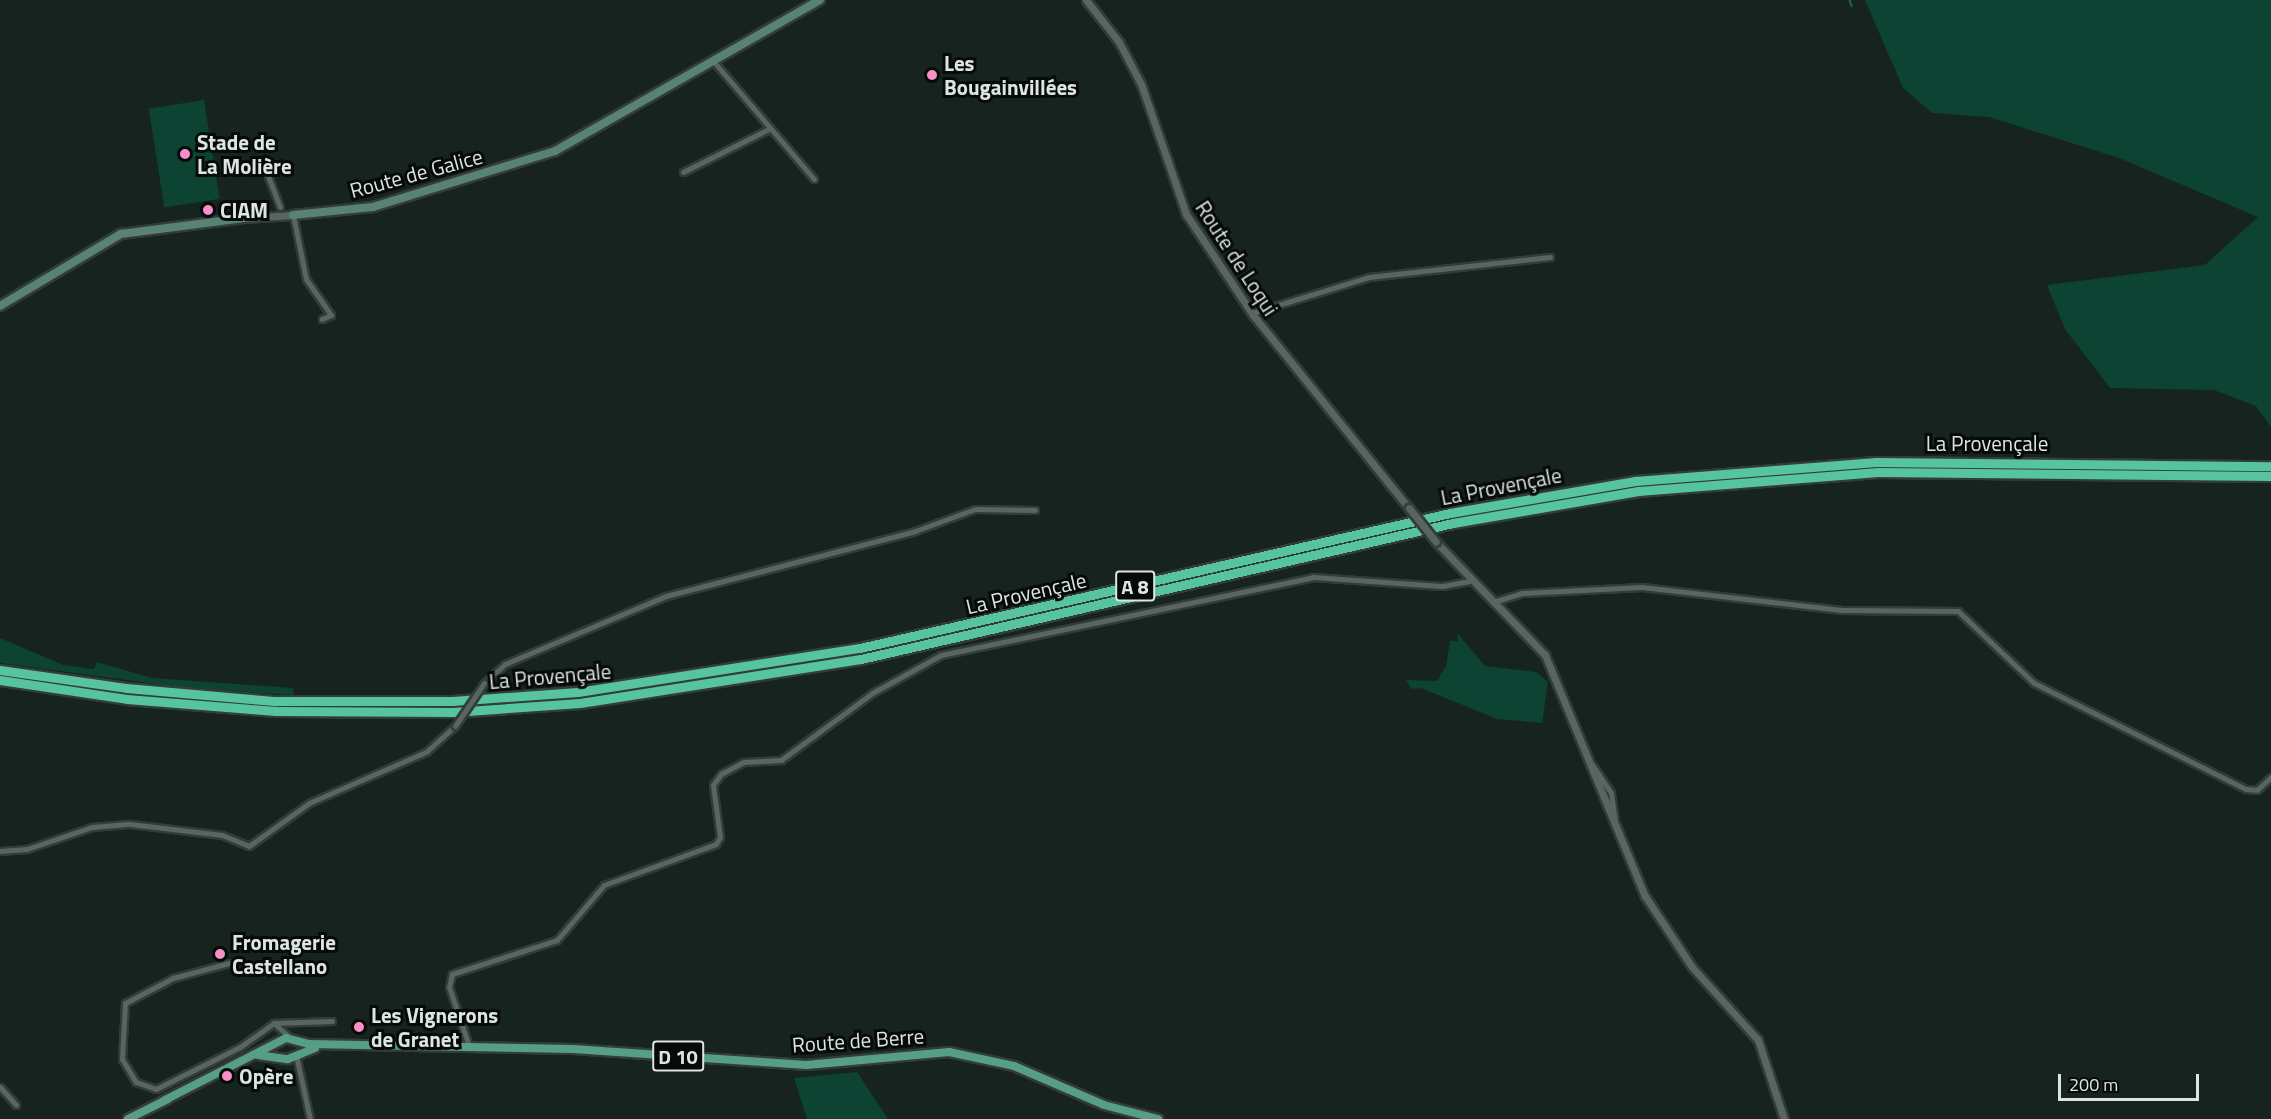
<!DOCTYPE html>
<meta charset="utf-8">
<style>
body{margin:0}
#map{position:relative;width:2271px;height:1119px;overflow:hidden;background:#17231e;font-family:"Titillium Web",sans-serif}
div>[style]{position:absolute}
.green>*{inset:0;background:#0d4332;transform-origin:0 0}
.stream>*{height:1.5px;margin:-0.75px;padding:0 0.75px;transform-origin:0.75px;border-radius:0.75px;background:#1a6b52}
.roads{filter:drop-shadow(2px 0 #333c38) drop-shadow(-2px 0 #333c38) drop-shadow(0 2px #333c38) drop-shadow(0 -2px #333c38)}
.minor>*{height:5px;margin:-2.5px;padding:0 2.5px;transform-origin:2.5px;border-radius:2.5px;background:#596660}
.tertiary>*{height:7px;margin:-3.5px;padding:0 3.5px;transform-origin:3.5px;border-radius:3.5px;background:#596660}
.secondary>*{height:8px;margin:-4px;padding:0 4px;transform-origin:4px;border-radius:4px;background:#588273}
.primary>*{height:8px;margin:-4px;padding:0 4px;transform-origin:4px;border-radius:4px;background:#579e86}
.motorway>*{height:9px;margin:-4.5px;padding:0 4.5px;transform-origin:4.5px;border-radius:4.5px;background:#56c49f}
.bridges{filter:drop-shadow(2px 0 #333c38) drop-shadow(-2px 0 #333c38) drop-shadow(0 2px #333c38) drop-shadow(0 -2px #333c38)}
.minor-bridge>*{height:5px;margin:-2.5px;padding:0 2.5px;transform-origin:2.5px;border-radius:2.5px;background:#596660}
.tertiary-bridge>*{height:7px;margin:-3.5px;padding:0 3.5px;transform-origin:3.5px;border-radius:3.5px;background:#596660}
.dots>*{width:16px;height:16px;translate:-50% -50%;box-sizing:border-box;border:3px solid #060b09;border-radius:50%}
span{translate:-50% -50%;white-space:nowrap;text-align:center;line-height:1.15;-webkit-text-stroke:6px #060b09;paint-order:stroke}
.shield-label span{padding:2px 4px;background:#060b09;border:2px solid;border-radius:4px;-webkit-text-stroke-width:0}
.shield-label{font-size:20px;color:#dde5e2;font-weight:700}
.poi-label{font-size:21px;color:#dde5e2;font-weight:700}
.left{translate:0 -50%;text-align:left}
.street-label{font-size:21px;color:#dde5e2}
.scale{position:absolute;left:2058px;top:1074px;width:141px;height:27px;box-sizing:border-box;border:3px solid #dde5e2;border-top:0;padding-left:8px;font-size:18px;line-height:21px;white-space:nowrap;color:#dde5e2;-webkit-text-stroke:4px #060b09;paint-order:stroke}
</style>
<div id="map">
<div class="green">
<div style="clip-path:polygon(1865px 0,2271px 0,2271px 427px,2256px 406px,2214px 390px,2110px 388px,2065px 329px,2047px 285px,2205px 265px,2258px 217px,2119px 158px,1989px 117px,1932px 113px,1903px 88px)"></div>
<div style="left:204px;top:100px;width:100px;height:56px;rotate:81deg"></div>
<div style="clip-path:polygon(1458px 634px,1485px 666px,1536px 672px,1548px 682px,1542px 723px,1497px 719px,1421px 688px,1411px 689px,1406px 680px,1437px 681px,1446px 666px,1450px 641px,1458px 641px)"></div>
<div style="clip-path:polygon(0 638px,63px 665px,94px 669px,97px 662px,152px 678px,293px 688px,294px 695px,186px 688px,0 663px)"></div>
<div style="clip-path:polygon(857px 1072px,888px 1119px,807px 1119px,794px 1078px)"></div>
</div>
<div class="stream">
<div style="left:1850px;top:0;width:6px;rotate:72deg"></div>
</div>
<div class="roads">
<div class="minor">
<div style="left:714px;top:62px;width:154px;rotate:49.5deg"></div>
<div style="left:232px;top:168px;width:31px;rotate:-9deg"></div>
<div style="left:263px;top:163px;width:47px;rotate:68.9deg"></div>
<div style="left:683px;top:172px;width:96px;rotate:-26.6deg"></div>
<div style="left:293px;top:215px;width:65px;rotate:78.5deg"></div>
<div style="left:306px;top:279px;width:44px;rotate:55.2deg"></div>
<div style="left:331px;top:315px;width:10px;rotate:156deg"></div>
<div style="left:1252px;top:313px;width:122px;rotate:-17.1deg"></div>
<div style="left:1369px;top:277px;width:182px;rotate:-6.3deg"></div>
<div style="left:1493px;top:602px;width:31px;rotate:-17deg"></div>
<div style="left:1523px;top:593px;width:119px;rotate:-2.9deg"></div>
<div style="left:1642px;top:587px;width:201px;rotate:6.6deg"></div>
<div style="left:1842px;top:610px;width:116px;rotate:0.5deg"></div>
<div style="left:1958px;top:611px;width:105px;rotate:43.5deg"></div>
<div style="left:2034px;top:683px;width:237px;rotate:26.6deg"></div>
<div style="left:2246px;top:789px;width:11px;rotate:5deg"></div>
<div style="left:2257px;top:790px;width:19px;rotate:-43deg"></div>
<div style="left:484px;top:683px;width:28px;rotate:-42deg"></div>
<div style="left:505px;top:664px;width:175px;rotate:-22.9deg"></div>
<div style="left:666px;top:596px;width:257px;rotate:-14.6deg"></div>
<div style="left:915px;top:531px;width:64px;rotate:-20.1deg"></div>
<div style="left:975px;top:509px;width:60px;rotate:1deg"></div>
<div style="left:1593px;top:766px;width:32px;rotate:56deg"></div>
<div style="left:1611px;top:793px;width:27px;rotate:82deg"></div>
<div style="left:0;top:851px;width:27px;rotate:-4deg"></div>
<div style="left:27px;top:849px;width:69px;rotate:-18.7deg"></div>
<div style="left:92px;top:827px;width:38px;rotate:-5deg"></div>
<div style="left:130px;top:824px;width:93px;rotate:6.8deg"></div>
<div style="left:222px;top:835px;width:29px;rotate:22deg"></div>
<div style="left:249px;top:846px;width:74px;rotate:-35.6deg"></div>
<div style="left:309px;top:803px;width:128px;rotate:-23.6deg"></div>
<div style="left:426px;top:752px;width:39px;rotate:-42deg"></div>
<div style="left:229px;top:963px;width:58px;rotate:165deg"></div>
<div style="left:173px;top:978px;width:54px;rotate:152.5deg"></div>
<div style="left:125px;top:1003px;width:56px;rotate:93.1deg"></div>
<div style="left:122px;top:1059px;width:27px;rotate:59deg"></div>
<div style="left:136px;top:1082px;width:21px;rotate:19deg"></div>
<div style="left:156px;top:1089px;width:94px;rotate:-26.6deg"></div>
<div style="left:240px;top:1047px;width:42px;rotate:-35.2deg"></div>
<div style="left:274px;top:1023px;width:22px;rotate:43deg"></div>
<div style="left:274px;top:1023px;width:58px;rotate:-2deg"></div>
<div style="left:469px;top:1046px;width:62px;rotate:-108.7deg"></div>
<div style="left:449px;top:987px;width:13px;rotate:-77deg"></div>
<div style="left:452px;top:974px;width:110px;rotate:-17.9deg"></div>
<div style="left:557px;top:940px;width:72px;rotate:-49.5deg"></div>
<div style="left:604px;top:885px;width:119px;rotate:-20.1deg"></div>
<div style="left:716px;top:844px;width:8px;rotate:-60deg"></div>
<div style="left:720px;top:837px;width:52px;rotate:-97.7deg"></div>
<div style="left:713px;top:785px;width:14px;rotate:-54deg"></div>
<div style="left:721px;top:774px;width:26px;rotate:-28deg"></div>
<div style="left:744px;top:762px;width:37px;rotate:-3deg"></div>
<div style="left:781px;top:760px;width:115px;rotate:-36.2deg"></div>
<div style="left:874px;top:692px;width:77px;rotate:-28.9deg"></div>
<div style="left:941px;top:655px;width:380px;rotate:-11.8deg"></div>
<div style="left:1313px;top:577px;width:129px;rotate:4deg"></div>
<div style="left:1442px;top:586px;width:27px;rotate:-10deg"></div>
<div style="left:296px;top:1055px;width:66px;rotate:77.7deg"></div>
<div style="left:0;top:1087px;width:24px;rotate:48deg"></div>
</div>
<div class="tertiary">
<div style="left:1086px;top:0;width:53px;rotate:51.8deg"></div>
<div style="left:1119px;top:42px;width:47px;rotate:62.4deg"></div>
<div style="left:1141px;top:84px;width:138px;rotate:70.9deg"></div>
<div style="left:1186px;top:214px;width:121px;rotate:56.4deg"></div>
<div style="left:1253px;top:315px;width:248px;rotate:51.1deg"></div>
<div style="left:244px;top:218px;width:49px;rotate:-3.5deg"></div>
<div style="left:1436px;top:542px;width:157px;rotate:46deg"></div>
<div style="left:1545px;top:655px;width:261px;rotate:67.5deg"></div>
<div style="left:1645px;top:896px;width:85px;rotate:56.5deg"></div>
<div style="left:1692px;top:967px;width:98px;rotate:47.9deg"></div>
<div style="left:1758px;top:1040px;width:83px;rotate:71.8deg"></div>
</div>
<div class="secondary">
<div style="left:293px;top:215px;width:80px;rotate:-5.7deg"></div>
<div style="left:373px;top:207px;width:190px;rotate:-17.1deg"></div>
<div style="left:555px;top:151px;width:305px;rotate:-29.7deg"></div>
<div style="left:0;top:306px;width:141px;rotate:-30.8deg"></div>
<div style="left:121px;top:234px;width:124px;rotate:-7.4deg"></div>
</div>
<div class="primary">
<div style="left:258px;top:1055px;width:30px;rotate:8deg"></div>
<div style="left:288px;top:1059px;width:29px;rotate:-22deg"></div>
<div style="left:165px;top:1100px;width:136px;rotate:-27.1deg"></div>
<div style="left:286px;top:1038px;width:23px;rotate:15deg"></div>
<div style="left:308px;top:1044px;width:265px;rotate:1.1deg"></div>
<div style="left:573px;top:1049px;width:234px;rotate:3.9deg"></div>
<div style="left:806px;top:1065px;width:144px;rotate:-5.2deg"></div>
<div style="left:949px;top:1052px;width:66px;rotate:12.2deg"></div>
<div style="left:1014px;top:1066px;width:98px;rotate:23.4deg"></div>
<div style="left:1104px;top:1105px;width:56px;rotate:14.5deg"></div>
<div style="left:128px;top:1119px;width:45px;rotate:-26.6deg"></div>
</div>
<div class="motorway">
<div style="left:0;top:670px;width:127px;rotate:8.1deg"></div>
<div style="left:126px;top:688px;width:151px;rotate:5deg"></div>
<div style="left:276px;top:701px;width:176px"></div>
<div style="left:452px;top:701px;width:126px;rotate:-4.1deg"></div>
<div style="left:578px;top:692px;width:285px;rotate:-8.9deg"></div>
<div style="left:860px;top:648px;width:605px;rotate:-12.89deg"></div>
<div style="left:1450px;top:513px;width:188px;rotate:-9.8deg"></div>
<div style="left:1635px;top:481px;width:242px;rotate:-4.5deg"></div>
<div style="left:1876px;top:462px;width:395px;rotate:0.6deg"></div>
<div style="left:0;top:680px;width:128px;rotate:8.5deg"></div>
<div style="left:127px;top:699px;width:149px;rotate:4.6deg"></div>
<div style="left:276px;top:711px;width:177px;rotate:0.3deg"></div>
<div style="left:453px;top:712px;width:127px;rotate:-4.1deg"></div>
<div style="left:580px;top:703px;width:284px;rotate:-8.9deg"></div>
<div style="left:861px;top:659px;width:607px;rotate:-12.94deg"></div>
<div style="left:1453px;top:523px;width:188px;rotate:-9.8deg"></div>
<div style="left:1638px;top:491px;width:241px;rotate:-4.5deg"></div>
<div style="left:1878px;top:472px;width:393px;rotate:0.6deg"></div>
</div>
</div>
<div class="bridges">
<div class="minor-bridge">
<div style="left:455px;top:726px;width:52px;rotate:-56deg"></div>
</div>
<div class="tertiary-bridge">
<div style="left:1409px;top:508px;width:43px;rotate:51.5deg"></div>
</div>
</div>
<div class="dots">
<div style="left:932px;top:75px;background:#fa8fc8"></div>
<div style="left:185px;top:154px;background:#fa8fc8"></div>
<div style="left:208px;top:210px;background:#fa8fc8"></div>
<div style="left:220px;top:954px;background:#fa8fc8"></div>
<div style="left:359px;top:1027px;background:#fa8fc8"></div>
<div style="left:227px;top:1076px;background:#fa8fc8"></div>
</div>
<div class="shield-label">
<span style="left:1135px;top:586px">A 8</span>
<span style="left:678px;top:1056px">D 10</span>
</div>
<div class="poi-label">
<span class="left" style="left:944px;top:75px">Les<br>Bougainvillées</span>
<span class="left" style="left:197px;top:154px">Stade de<br>La Molière</span>
<span class="left" style="left:220px;top:210px">CIAM</span>
<span class="left" style="left:232px;top:954px">Fromagerie<br>Castellano</span>
<span class="left" style="left:371px;top:1027px">Les Vignerons<br>de Granet</span>
<span class="left" style="left:239px;top:1076px">Opère</span>
</div>
<div class="street-label">
<span style="left:416px;top:173px;rotate:-15deg">Route de Galice</span>
<span style="left:1237px;top:258px;rotate:57deg">Route de Loqui</span>
<span style="left:1987px;top:443px">La Provençale</span>
<span style="left:1501px;top:486px;rotate:-11deg">La Provençale</span>
<span style="left:1026px;top:593px;rotate:-13deg">La Provençale</span>
<span style="left:550px;top:676px;rotate:-5deg">La Provençale</span>
<span style="left:858px;top:1040px;rotate:-4deg">Route de Berre</span>
</div>
<div class="scale">200 m</div>
</div>
